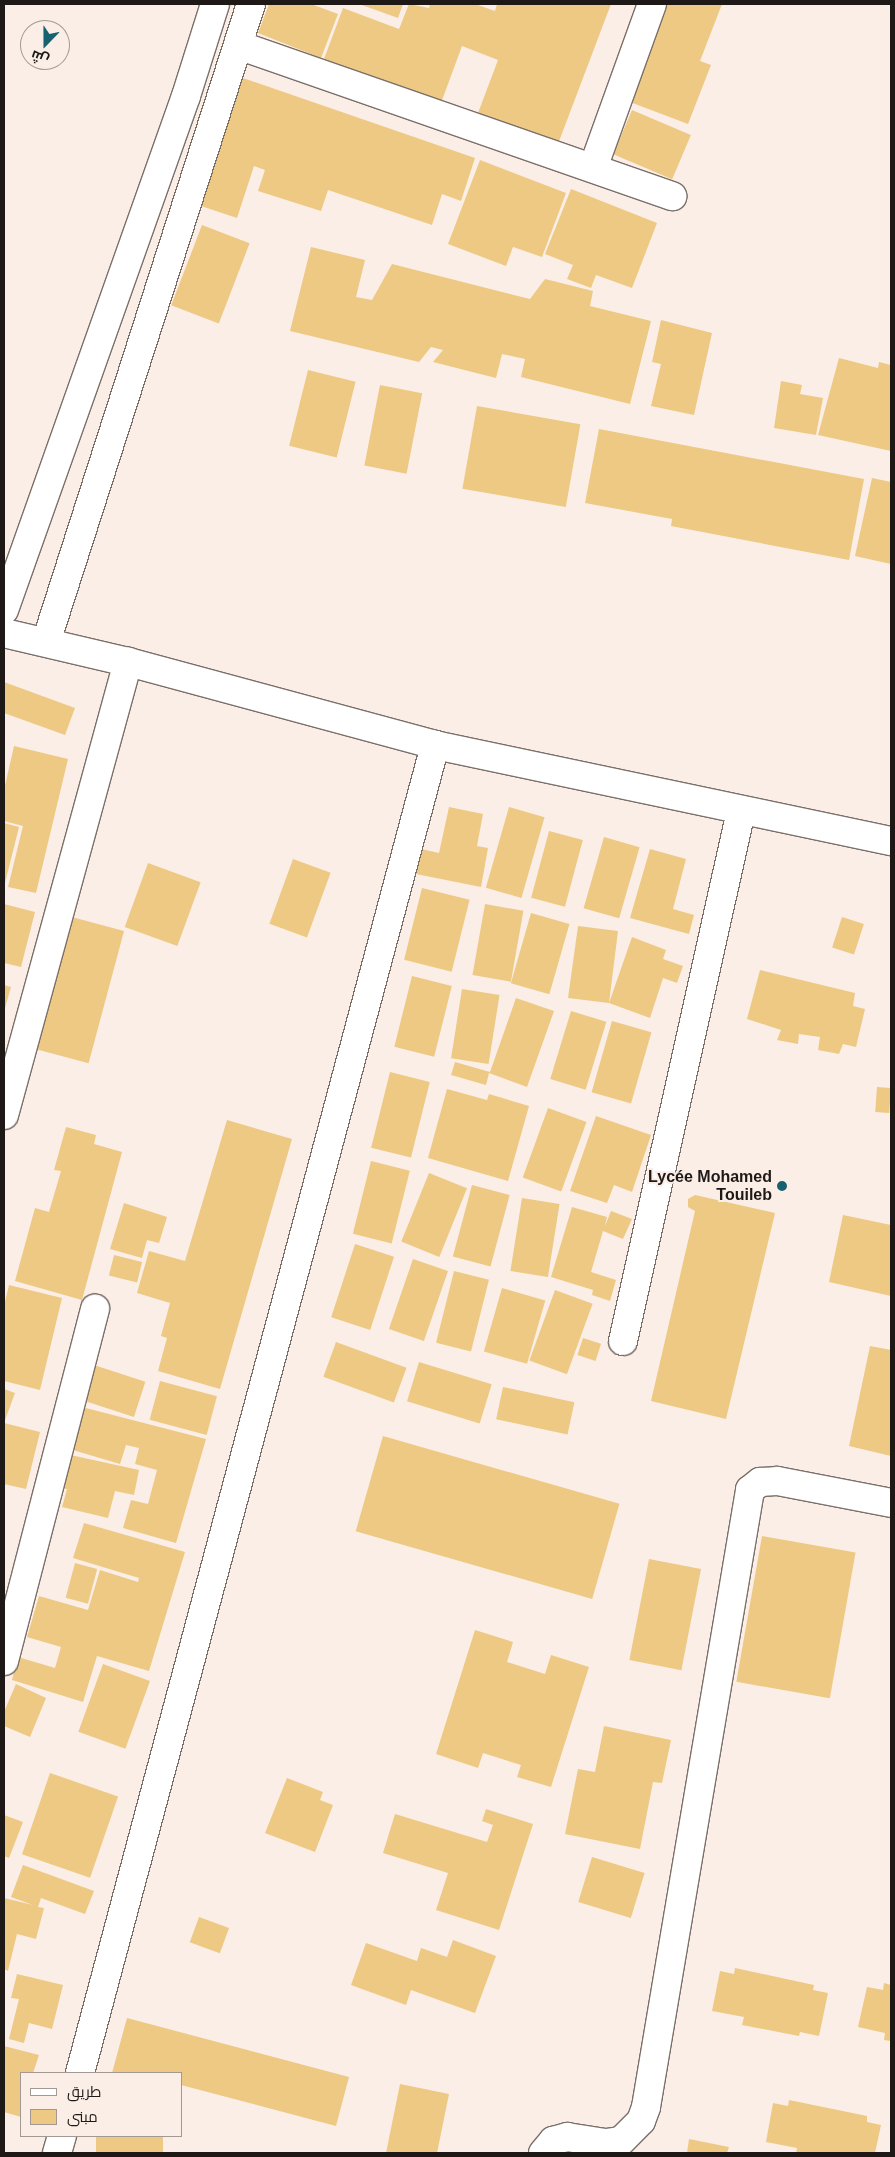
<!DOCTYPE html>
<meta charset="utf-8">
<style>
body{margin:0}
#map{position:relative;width:895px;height:2157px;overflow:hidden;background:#fbeee7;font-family:Arial,Cairo,sans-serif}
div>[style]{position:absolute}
.building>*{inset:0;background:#edc983;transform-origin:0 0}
.roads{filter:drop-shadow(1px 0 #7b6f69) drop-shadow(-1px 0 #7b6f69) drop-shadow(0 1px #7b6f69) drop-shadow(0 -1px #7b6f69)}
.minor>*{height:28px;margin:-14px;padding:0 14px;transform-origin:14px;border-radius:14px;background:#fff}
.dots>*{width:14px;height:14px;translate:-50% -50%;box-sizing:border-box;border:2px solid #fbeee7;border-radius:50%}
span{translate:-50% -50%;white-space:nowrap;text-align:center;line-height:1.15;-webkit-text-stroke:4px #fbeee7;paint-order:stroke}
.poi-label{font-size:16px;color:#1e1917;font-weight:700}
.right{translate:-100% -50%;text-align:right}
.frame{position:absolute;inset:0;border:5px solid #1e1917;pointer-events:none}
.legend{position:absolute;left:20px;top:2072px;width:162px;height:65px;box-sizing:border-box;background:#fbeee7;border:1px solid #a39994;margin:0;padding:6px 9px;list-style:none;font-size:15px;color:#1e1917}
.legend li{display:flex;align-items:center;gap:10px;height:25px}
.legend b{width:25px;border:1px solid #a39994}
.north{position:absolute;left:20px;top:20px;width:50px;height:50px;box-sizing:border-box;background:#fbeee7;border:1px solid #a39994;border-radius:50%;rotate:202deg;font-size:14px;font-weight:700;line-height:20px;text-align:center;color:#1e1917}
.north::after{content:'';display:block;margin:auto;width:18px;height:22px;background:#17626e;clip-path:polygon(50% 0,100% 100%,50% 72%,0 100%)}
</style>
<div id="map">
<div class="building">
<div style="clip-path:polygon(269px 4px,311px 4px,338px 14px,321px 58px,258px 33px)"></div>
<div style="clip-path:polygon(359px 4px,403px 4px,398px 18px)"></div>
<div style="clip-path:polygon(409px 4px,429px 8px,430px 4px,475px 4px,495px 11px,497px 4px,611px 4px,558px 144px,478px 113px,498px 60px,462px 46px,441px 103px,324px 59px,343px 8px,399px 29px)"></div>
<div style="clip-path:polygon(658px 4px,722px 4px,700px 61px,711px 65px,688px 124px,622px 99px)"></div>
<div style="clip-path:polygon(240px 77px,475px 158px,461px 201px,442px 194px,432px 225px,328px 190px,321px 211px,258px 191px,265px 170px,254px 166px,237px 218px,198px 205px)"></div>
<div style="left:632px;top:110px;width:64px;height:48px;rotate:23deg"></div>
<div style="clip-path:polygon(480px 160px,566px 193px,542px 257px,513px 247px,506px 266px,448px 244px)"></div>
<div style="clip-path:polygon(571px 189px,657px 223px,632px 288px,596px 275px,591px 288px,567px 279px,573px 265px,545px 254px)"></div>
<div style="left:202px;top:225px;width:51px;height:86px;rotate:21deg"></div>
<div style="clip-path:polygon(311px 247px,365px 260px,356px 297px,372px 300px,392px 264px,530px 299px,545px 279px,593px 291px,590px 306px,651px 321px,630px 404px,521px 377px,525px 359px,502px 354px,496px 378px,433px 362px,443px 350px,431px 347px,419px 362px,290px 331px)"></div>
<div style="clip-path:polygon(661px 320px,712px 333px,694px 415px,651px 406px,661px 364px,652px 362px)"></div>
<div style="clip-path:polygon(839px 358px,878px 368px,879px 362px,891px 365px,891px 451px,818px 435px)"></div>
<div style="left:308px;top:370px;width:49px;height:78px;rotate:14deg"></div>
<div style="clip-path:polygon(781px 381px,802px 385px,800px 394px,823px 398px,816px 435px,774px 428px)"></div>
<div style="left:380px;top:385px;width:43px;height:82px;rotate:11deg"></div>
<div style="left:477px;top:406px;width:105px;height:84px;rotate:10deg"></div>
<div style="clip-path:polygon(599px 429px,864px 479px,849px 560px,671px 526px,672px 519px,585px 503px)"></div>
<div style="clip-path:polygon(872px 478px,891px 482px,891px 564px,855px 556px)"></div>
<div style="clip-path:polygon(4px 682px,75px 708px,65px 735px,4px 713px)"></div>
<div style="clip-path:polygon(14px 746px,68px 759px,36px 893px,8px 887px,23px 826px,4px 821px,4px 790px)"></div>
<div style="clip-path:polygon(449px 807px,483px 814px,477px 846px,488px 848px,481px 887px,416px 874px,421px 849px,439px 853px)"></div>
<div style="left:509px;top:807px;width:37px;height:84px;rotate:16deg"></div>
<div style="clip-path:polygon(4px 823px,19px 827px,4px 887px)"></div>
<div style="left:549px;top:831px;width:35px;height:69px;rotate:15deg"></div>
<div style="left:604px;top:837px;width:37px;height:74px;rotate:16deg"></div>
<div style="clip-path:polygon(650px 849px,686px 859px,673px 909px,694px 915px,689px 934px,630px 918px)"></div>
<div style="left:293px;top:859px;width:40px;height:69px;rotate:20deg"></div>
<div style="left:148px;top:863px;width:56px;height:68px;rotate:20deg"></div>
<div style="left:422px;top:888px;width:49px;height:74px;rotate:14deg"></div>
<div style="clip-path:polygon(4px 904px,35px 912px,21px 967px,4px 963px)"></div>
<div style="left:485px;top:904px;width:39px;height:72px;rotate:10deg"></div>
<div style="left:531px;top:913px;width:40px;height:73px;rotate:16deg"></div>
<div style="left:68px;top:916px;width:58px;height:137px;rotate:15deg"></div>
<div style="left:842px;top:917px;width:23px;height:32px;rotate:18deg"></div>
<div style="clip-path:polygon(578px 926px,618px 931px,609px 1003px,632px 937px,666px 950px,663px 959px,683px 966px,677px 983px,663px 978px,650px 1018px,609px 1003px,568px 998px)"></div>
<div style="clip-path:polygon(760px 970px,855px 993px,853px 1006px,865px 1009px,856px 1047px,843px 1044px,839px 1054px,818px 1050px,820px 1037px,799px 1034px,798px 1044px,777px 1040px,781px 1030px,747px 1019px)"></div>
<div style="left:412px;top:976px;width:41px;height:73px;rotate:14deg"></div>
<div style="clip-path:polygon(4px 985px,11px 987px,4px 1012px)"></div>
<div style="left:462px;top:989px;width:38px;height:70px;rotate:9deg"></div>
<div style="clip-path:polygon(516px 998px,554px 1011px,527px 1087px,489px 1073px,486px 1085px,451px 1075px,455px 1062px,490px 1072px)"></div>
<div style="left:571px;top:1011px;width:37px;height:71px;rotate:17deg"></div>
<div style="left:612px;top:1021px;width:41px;height:74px;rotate:16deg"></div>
<div style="left:390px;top:1072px;width:41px;height:78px;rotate:14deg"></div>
<div style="left:877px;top:1087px;width:14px;height:25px;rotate:4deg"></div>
<div style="clip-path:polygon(447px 1089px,487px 1100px,489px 1094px,529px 1106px,508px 1181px,428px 1158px)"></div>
<div style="left:548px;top:1108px;width:41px;height:74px;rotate:20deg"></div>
<div style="clip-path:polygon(596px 1116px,651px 1135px,632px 1192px,614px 1185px,607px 1203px,570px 1191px)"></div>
<div style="clip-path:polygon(227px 1120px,292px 1139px,220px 1389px,158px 1371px,167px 1338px,161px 1336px,170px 1303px,137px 1293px,149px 1251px,185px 1261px)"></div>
<div style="clip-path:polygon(66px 1127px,96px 1135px,94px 1144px,122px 1152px,82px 1300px,15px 1281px,35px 1208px,49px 1212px,61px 1171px,54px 1170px)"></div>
<div style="left:371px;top:1161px;width:40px;height:75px;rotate:14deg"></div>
<div style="left:429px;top:1173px;width:41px;height:74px;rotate:22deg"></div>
<div style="left:472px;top:1185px;width:39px;height:74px;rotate:15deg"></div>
<div style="clip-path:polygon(695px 1195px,775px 1213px,726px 1419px,651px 1401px,695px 1211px,688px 1207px,688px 1199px)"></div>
<div style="left:522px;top:1198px;width:38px;height:74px;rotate:9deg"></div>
<div style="clip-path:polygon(124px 1203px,167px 1217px,159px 1243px,147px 1240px,142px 1258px,110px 1249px)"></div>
<div style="clip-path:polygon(572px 1207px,607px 1217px,605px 1226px,611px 1211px,632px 1219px,623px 1239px,603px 1231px,591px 1272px,616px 1280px,610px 1301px,592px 1295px,593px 1290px,551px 1277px)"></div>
<div style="clip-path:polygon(843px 1215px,891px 1225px,891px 1296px,829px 1282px)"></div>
<div style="left:355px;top:1244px;width:41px;height:77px;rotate:18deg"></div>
<div style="left:114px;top:1255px;width:29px;height:21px;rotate:14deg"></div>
<div style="left:413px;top:1259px;width:37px;height:74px;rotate:19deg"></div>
<div style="left:454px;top:1271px;width:36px;height:74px;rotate:14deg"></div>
<div style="clip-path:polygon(9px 1285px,62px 1298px,40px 1390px,4px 1381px,4px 1306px)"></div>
<div style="left:502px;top:1288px;width:45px;height:66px;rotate:16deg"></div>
<div style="left:555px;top:1290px;width:40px;height:75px;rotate:20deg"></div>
<div style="left:583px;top:1338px;width:19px;height:18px;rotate:18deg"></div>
<div style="left:336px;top:1342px;width:75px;height:37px;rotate:20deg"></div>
<div style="clip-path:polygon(870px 1346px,891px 1350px,891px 1456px,849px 1446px)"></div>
<div style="left:419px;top:1362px;width:76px;height:41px;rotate:17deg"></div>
<div style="left:94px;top:1365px;width:54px;height:37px;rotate:18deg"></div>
<div style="left:160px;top:1381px;width:59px;height:40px;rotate:15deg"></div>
<div style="left:503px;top:1387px;width:73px;height:33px;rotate:12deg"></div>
<div style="clip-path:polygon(4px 1389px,15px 1393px,4px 1423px)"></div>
<div style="clip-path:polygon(78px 1406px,206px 1439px,176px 1543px,123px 1528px,131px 1500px,148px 1504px,157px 1470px,135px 1464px,139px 1448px,126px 1445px,120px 1464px,66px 1448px)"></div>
<div style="clip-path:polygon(4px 1423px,40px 1432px,26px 1489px,4px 1484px)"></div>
<div style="left:383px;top:1436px;width:246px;height:99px;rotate:16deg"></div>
<div style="clip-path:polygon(66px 1454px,139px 1470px,134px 1495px,115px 1491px,108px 1518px,62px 1507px,67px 1489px,58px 1488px)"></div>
<div style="clip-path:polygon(84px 1523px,185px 1552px,149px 1671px,97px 1656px,83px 1702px,12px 1680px,18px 1657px,55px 1668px,61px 1647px,27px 1637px,39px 1596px,88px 1610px,100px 1570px,138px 1582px,139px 1578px,73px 1558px)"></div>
<div style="left:762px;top:1536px;width:95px;height:148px;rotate:10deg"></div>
<div style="left:649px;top:1559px;width:53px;height:103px;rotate:11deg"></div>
<div style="left:75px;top:1563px;width:23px;height:36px;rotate:15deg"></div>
<div style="clip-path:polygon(475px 1630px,513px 1642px,507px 1662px,545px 1674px,551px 1655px,589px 1667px,551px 1787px,517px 1777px,521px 1765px,483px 1753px,478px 1768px,436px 1754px)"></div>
<div style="left:103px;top:1664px;width:50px;height:72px;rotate:20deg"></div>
<div style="clip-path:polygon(16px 1684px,46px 1698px,30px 1737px,4px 1726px,4px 1712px)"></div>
<div style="clip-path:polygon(604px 1726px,671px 1740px,662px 1783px,653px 1782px,640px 1849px,565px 1834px,578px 1769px,595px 1772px)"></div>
<div style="left:50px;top:1773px;width:72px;height:86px;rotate:19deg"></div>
<div style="clip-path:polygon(287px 1778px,323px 1792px,320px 1800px,333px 1805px,315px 1852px,265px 1833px)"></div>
<div style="clip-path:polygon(486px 1809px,533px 1824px,499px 1930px,436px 1910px,448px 1873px,383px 1853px,395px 1814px,487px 1842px,493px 1825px,482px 1821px)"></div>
<div style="clip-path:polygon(4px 1815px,23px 1822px,9px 1858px,4px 1856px)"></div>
<div style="left:592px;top:1857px;width:55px;height:47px;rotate:17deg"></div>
<div style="clip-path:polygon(23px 1865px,94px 1891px,85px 1914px,41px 1898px,38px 1907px,44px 1908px,36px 1939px,17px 1934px,8px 1971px,4px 1969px,4px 1898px,33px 1905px,11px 1897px)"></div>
<div style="left:199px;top:1917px;width:32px;height:27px;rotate:20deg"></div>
<div style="clip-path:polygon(453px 1940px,496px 1956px,475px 2013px,411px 1990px,406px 2005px,351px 1985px,366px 1943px,417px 1961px,421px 1948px,447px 1957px)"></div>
<div style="clip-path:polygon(735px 1968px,814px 1985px,813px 1990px,828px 1993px,819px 2036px,800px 2032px,799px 2036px,742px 2025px,744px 2017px,712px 2011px,720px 1971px,734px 1974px)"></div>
<div style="clip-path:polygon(17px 1974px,63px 1985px,52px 2029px,29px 2023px,24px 2043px,9px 2039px,19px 1999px,11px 1998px)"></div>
<div style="clip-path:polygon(884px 1983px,891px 1985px,891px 2041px,884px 2040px,885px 2033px,858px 2027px,867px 1987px,883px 1990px)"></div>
<div style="clip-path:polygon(127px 2018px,349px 2077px,336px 2126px,181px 2085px,181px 2073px,112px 2073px)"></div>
<div style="clip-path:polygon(4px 2046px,39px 2055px,33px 2073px,21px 2073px,21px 2117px,4px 2112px)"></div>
<div style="clip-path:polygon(400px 2084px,449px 2094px,437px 2153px,386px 2153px)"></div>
<div style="clip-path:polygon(789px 2100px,867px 2116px,867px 2122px,881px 2125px,875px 2153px,796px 2153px,797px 2148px,766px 2142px,773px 2103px,788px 2106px)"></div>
<div style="left:96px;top:2136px;width:67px;height:18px"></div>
<div style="clip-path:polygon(689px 2139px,729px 2147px,727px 2153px,687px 2153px)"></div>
</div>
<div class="roads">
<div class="minor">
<div style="left:238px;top:45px;width:460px;rotate:19.2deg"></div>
<div style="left:593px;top:168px;width:174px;rotate:-70.2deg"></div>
<div style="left:4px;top:610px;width:545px;rotate:-70.5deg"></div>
<div style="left:186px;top:96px;width:96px;rotate:-72.5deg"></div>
<div style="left:4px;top:633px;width:127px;rotate:13.2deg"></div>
<div style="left:128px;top:662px;width:318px;rotate:15.1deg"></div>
<div style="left:435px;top:745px;width:466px;rotate:11.9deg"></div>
<div style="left:46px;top:642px;width:670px;rotate:-72.19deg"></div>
<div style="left:4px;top:1115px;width:470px;rotate:-74.7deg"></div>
<div style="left:623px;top:1341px;width:543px;rotate:-77.45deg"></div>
<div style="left:4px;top:1661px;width:364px;rotate:-75.5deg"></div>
<div style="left:80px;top:2073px;width:1375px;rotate:-75.03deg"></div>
<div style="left:57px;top:2153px;width:18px;rotate:-74deg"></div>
<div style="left:543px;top:2153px;width:16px;rotate:-50deg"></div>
<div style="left:553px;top:2141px;width:15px;rotate:-16deg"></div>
<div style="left:567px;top:2137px;width:39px;rotate:9deg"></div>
<div style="left:606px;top:2143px;width:15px;rotate:-8deg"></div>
<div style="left:621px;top:2141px;width:28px;rotate:-45deg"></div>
<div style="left:641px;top:2121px;width:15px;rotate:-70deg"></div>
<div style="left:646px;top:2107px;width:626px;rotate:-80.43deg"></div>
<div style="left:750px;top:1490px;width:13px;rotate:-39deg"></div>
<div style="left:760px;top:1482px;width:17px;rotate:-3deg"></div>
<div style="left:777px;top:1481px;width:116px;rotate:10.9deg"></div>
</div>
</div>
<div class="dots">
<div style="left:782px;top:1186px;background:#17626e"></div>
</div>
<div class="poi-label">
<span class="right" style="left:772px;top:1186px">Lycée Mohamed<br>Touileb</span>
</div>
<div class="frame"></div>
<ul class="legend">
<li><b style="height:6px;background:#fff"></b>طريق</li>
<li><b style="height:14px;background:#edc983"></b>مبنى</li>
</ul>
<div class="north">ش</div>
</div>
